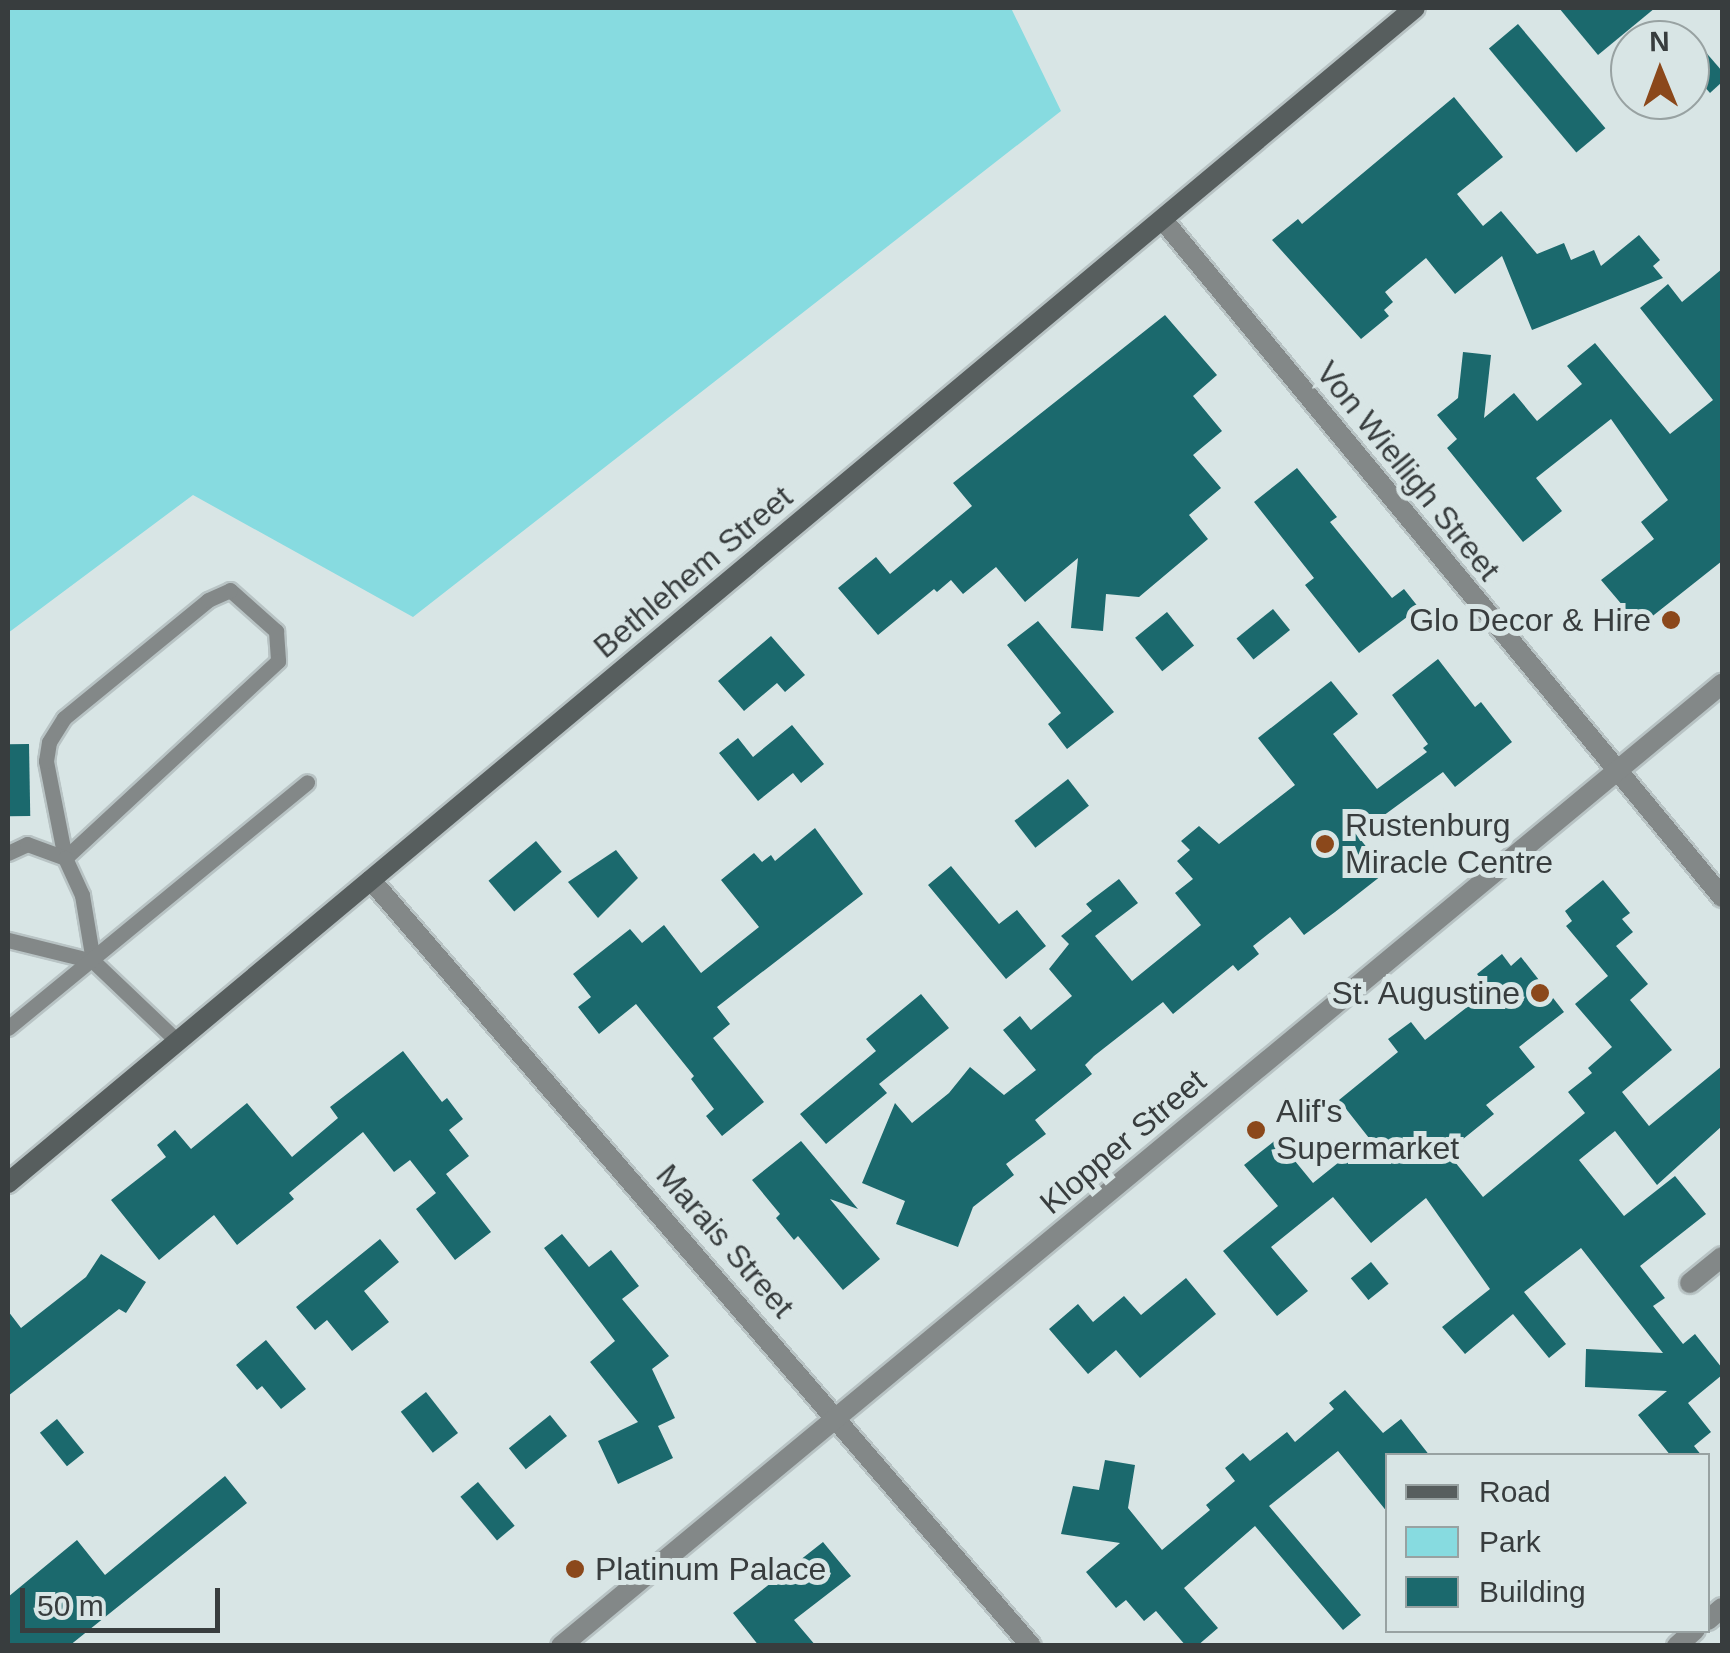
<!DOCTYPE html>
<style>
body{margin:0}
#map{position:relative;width:1730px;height:1653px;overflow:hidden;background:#d8e5e5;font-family:Arial,sans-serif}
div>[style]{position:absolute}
.green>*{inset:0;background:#87dbe0}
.building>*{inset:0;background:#1b696d;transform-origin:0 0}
.roads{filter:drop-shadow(2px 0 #b8c3c4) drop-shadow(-2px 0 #b8c3c4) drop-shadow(0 2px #b8c3c4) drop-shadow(0 -2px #b8c3c4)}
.lane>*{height:15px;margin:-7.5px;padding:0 7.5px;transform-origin:7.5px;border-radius:7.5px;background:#838888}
.street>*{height:20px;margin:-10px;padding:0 10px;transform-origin:10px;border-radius:10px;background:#838888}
.secondary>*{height:20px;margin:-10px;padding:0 10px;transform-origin:10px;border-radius:10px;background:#575e5e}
.dots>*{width:28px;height:28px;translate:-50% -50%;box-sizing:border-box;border:5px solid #d8e5e5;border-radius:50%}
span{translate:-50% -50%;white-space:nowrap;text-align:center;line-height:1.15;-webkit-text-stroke:10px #d8e5e5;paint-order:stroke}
.street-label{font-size:32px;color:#383d3e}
.poi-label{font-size:32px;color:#383d3e}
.right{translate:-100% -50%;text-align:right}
.left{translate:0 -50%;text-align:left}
.frame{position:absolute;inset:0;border:10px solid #383d3e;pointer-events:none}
.legend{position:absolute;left:1385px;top:1453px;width:325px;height:180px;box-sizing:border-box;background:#d8e5e5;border:2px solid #98a2a2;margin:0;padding:12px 18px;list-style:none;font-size:30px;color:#383d3e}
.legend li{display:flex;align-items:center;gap:20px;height:50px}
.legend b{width:50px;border:2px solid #98a2a2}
.north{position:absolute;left:1610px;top:20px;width:100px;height:100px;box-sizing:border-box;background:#d8e5e5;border:2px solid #98a2a2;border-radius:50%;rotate:359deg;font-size:28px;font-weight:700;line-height:40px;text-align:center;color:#383d3e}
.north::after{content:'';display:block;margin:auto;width:35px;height:45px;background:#8b481b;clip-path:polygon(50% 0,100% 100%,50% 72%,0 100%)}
.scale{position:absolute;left:20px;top:1588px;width:200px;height:45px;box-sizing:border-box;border:5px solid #383d3e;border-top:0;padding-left:12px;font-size:30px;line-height:35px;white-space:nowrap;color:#383d3e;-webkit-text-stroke:8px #d8e5e5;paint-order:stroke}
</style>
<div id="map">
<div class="green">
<div style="clip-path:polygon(8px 8px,1011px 8px,1061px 111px,413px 617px,193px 495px,8px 633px)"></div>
</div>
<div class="building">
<div style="clip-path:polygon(1559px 8px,1655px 8px,1598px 55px)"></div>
<div style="left:1518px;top:24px;width:136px;height:38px;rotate:50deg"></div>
<div style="clip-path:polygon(1690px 34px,1722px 71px,1722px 82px,1710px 93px,1690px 70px)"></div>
<div style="clip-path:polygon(1454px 97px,1503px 157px,1457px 194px,1483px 226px,1501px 211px,1537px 254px,1564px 243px,1571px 260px,1594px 250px,1601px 266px,1639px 235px,1660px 260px,1653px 266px,1663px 278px,1532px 330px,1502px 256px,1455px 294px,1426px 258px,1385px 292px,1393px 302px,1384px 310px,1389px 316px,1361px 339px,1272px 240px,1298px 219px,1302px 224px)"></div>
<div style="clip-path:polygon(1722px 269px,1722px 561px,1640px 626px,1601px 580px,1654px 539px,1641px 522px,1668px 500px,1611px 419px,1536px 478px,1562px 511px,1523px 542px,1447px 448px,1457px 439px,1437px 415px,1458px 398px,1463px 352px,1491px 355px,1484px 418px,1514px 393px,1537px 421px,1582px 384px,1567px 366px,1595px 343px,1670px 434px,1713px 400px,1640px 308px,1668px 284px,1682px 302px)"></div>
<div style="clip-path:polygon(1165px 315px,1217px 375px,1193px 396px,1222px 431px,1193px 455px,1221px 488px,1189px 515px,1208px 539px,1139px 597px,1106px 594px,1103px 631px,1071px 628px,1078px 558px,1025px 602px,996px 567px,963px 594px,951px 580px,937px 592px,934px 589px,878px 635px,838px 588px,876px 557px,890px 574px,972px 506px,953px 483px)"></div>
<div style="clip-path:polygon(1297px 468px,1337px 517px,1330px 522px,1392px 598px,1404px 589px,1419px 608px,1359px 653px,1305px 585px,1314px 578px,1254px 502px)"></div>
<div style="left:1273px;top:609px;width:27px;height:47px;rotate:51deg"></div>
<div style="left:1167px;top:612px;width:43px;height:41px;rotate:51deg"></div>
<div style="clip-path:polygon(1038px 621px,1114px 712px,1067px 749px,1048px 724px,1061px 713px,1007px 645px)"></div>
<div style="clip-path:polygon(771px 636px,805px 675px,785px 692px,777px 683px,744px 711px,718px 681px)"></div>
<div style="clip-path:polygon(1438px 659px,1475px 707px,1481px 702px,1512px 742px,1455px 787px,1443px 772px,1357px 835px,1386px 872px,1335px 912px,1304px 935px,1290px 917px,1253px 946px,1259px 954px,1238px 971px,1233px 965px,1173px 1014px,1163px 1002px,1094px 1056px,1085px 1065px,1092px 1074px,1035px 1120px,1046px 1134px,1006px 1164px,1014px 1175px,973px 1207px,958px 1247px,896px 1224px,905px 1201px,862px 1183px,895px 1103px,912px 1123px,949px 1093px,970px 1067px,1004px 1095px,1036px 1070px,1003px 1030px,1020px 1016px,1031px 1030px,1072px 996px,1049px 969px,1069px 944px,1061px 936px,1092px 911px,1086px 904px,1119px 879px,1138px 903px,1095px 936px,1132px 981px,1201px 925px,1175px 893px,1193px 879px,1177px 861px,1190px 850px,1181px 841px,1199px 826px,1219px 844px,1295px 785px,1258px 738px,1331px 681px,1358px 714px,1333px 734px,1377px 789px,1427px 752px,1423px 748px,1428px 744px,1392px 695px)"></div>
<div style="clip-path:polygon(792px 725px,824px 764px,801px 783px,793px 773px,758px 801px,719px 753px,738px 738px,753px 757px)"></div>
<div style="left:29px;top:744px;width:72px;height:21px;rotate:89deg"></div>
<div style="left:1068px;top:779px;width:34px;height:68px;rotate:52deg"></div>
<div style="clip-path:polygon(815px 828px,863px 894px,717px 1007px,730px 1024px,713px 1038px,764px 1102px,722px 1136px,706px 1116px,714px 1109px,691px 1079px,694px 1076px,636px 1004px,599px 1034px,578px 1007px,591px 997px,573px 974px,630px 929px,642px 943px,664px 925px,701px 973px,759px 927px,721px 880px,754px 853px,762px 862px,771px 855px,775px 861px)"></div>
<div style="left:536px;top:841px;width:40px;height:62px;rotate:50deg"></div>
<div style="clip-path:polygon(616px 850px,638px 878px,598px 918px,568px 882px)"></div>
<div style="clip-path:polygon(951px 866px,999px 924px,1017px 910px,1046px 946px,1006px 979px,928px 885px)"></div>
<div style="clip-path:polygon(1603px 880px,1630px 913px,1622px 919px,1633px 932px,1616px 946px,1648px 984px,1630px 1000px,1672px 1050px,1622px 1092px,1649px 1126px,1722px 1066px,1722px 1126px,1657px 1185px,1615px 1131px,1579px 1160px,1624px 1216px,1675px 1176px,1706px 1214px,1640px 1266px,1665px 1298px,1653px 1306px,1683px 1344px,1695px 1334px,1722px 1368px,1722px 1375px,1688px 1403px,1711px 1432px,1694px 1446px,1702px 1456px,1671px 1456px,1638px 1415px,1667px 1391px,1585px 1387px,1586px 1349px,1663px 1353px,1581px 1248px,1524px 1292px,1566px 1344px,1549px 1358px,1513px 1314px,1465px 1354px,1442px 1327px,1490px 1289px,1426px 1198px,1371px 1243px,1333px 1197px,1271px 1247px,1308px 1291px,1277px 1316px,1223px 1251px,1278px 1206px,1244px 1165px,1277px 1139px,1313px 1183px,1369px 1138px,1339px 1100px,1398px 1052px,1388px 1039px,1411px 1022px,1425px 1040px,1489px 990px,1477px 974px,1502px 954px,1511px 966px,1521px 957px,1564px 1012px,1519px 1047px,1535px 1067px,1486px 1105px,1494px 1114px,1447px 1152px,1483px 1197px,1585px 1113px,1568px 1092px,1592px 1073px,1588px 1068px,1612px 1047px,1575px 1004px,1608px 976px,1566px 926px,1572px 921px,1565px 911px)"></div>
<div style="clip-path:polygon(921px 994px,949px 1028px,879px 1084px,887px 1093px,826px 1144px,800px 1114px,876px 1051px,866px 1039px)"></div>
<div style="clip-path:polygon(403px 1051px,442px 1102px,447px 1098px,463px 1119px,449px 1130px,469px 1156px,446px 1174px,491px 1232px,455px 1260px,416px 1209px,436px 1193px,410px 1160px,394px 1172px,363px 1132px,289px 1193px,294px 1199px,237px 1245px,214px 1215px,159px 1260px,111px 1200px,166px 1157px,157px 1145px,175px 1130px,191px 1149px,247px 1103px,292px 1157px,338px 1118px,330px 1107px)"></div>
<div style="clip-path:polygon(801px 1141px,858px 1209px,830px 1199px,880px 1259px,843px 1290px,798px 1236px,794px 1240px,776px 1218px,780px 1214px,752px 1180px)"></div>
<div style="clip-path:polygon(562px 1234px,589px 1267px,611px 1250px,639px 1286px,622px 1299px,669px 1356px,652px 1369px,675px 1418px,658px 1426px,673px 1458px,618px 1484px,598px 1441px,638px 1422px,590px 1362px,615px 1341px,544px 1248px)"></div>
<div style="clip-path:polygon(380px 1239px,399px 1262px,364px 1291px,389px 1322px,352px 1351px,327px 1320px,315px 1330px,296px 1307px)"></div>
<div style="clip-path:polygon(101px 1254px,146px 1282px,126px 1313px,119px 1309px,8px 1396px,8px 1311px,21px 1328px,86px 1277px)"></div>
<div style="left:1371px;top:1262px;width:28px;height:26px;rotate:51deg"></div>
<div style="clip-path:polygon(1186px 1278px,1216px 1314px,1140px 1378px,1116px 1350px,1088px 1374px,1049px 1329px,1078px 1304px,1093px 1322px,1124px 1296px,1141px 1315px)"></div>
<div style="clip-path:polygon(266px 1340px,306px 1389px,281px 1409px,262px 1386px,257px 1390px,236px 1365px)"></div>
<div style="clip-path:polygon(1345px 1390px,1383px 1433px,1401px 1419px,1430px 1456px,1388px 1456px,1388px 1513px,1338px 1451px,1269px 1506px,1361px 1615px,1343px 1630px,1255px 1526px,1184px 1588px,1218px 1628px,1197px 1646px,1186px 1646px,1156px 1611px,1144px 1621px,1126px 1600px,1116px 1608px,1086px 1572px,1120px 1543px,1061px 1534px,1073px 1486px,1099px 1490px,1105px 1460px,1135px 1465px,1128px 1508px,1162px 1550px,1210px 1510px,1206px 1505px,1235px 1481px,1225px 1468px,1243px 1453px,1250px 1461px,1287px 1432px,1295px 1442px,1334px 1409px,1329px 1403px)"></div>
<div style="left:426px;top:1392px;width:52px;height:32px;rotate:52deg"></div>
<div style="left:550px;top:1415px;width:27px;height:53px;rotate:51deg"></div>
<div style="left:57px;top:1419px;width:43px;height:22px;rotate:51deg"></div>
<div style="clip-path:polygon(225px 1476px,247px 1503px,69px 1646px,8px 1646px,8px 1597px,77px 1540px,105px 1575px)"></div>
<div style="left:478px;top:1482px;width:57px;height:23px;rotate:50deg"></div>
<div style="clip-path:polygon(823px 1542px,851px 1576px,794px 1620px,816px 1646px,759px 1646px,733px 1613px)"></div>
</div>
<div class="roads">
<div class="lane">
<div style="left:230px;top:590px;width:62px;rotate:41.7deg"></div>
<div style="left:276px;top:631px;width:30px;rotate:86deg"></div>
<div style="left:278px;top:661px;width:290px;rotate:137.2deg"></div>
<div style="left:65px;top:858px;width:99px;rotate:-101.1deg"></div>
<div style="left:46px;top:761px;width:19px;rotate:-81deg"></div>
<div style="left:49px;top:742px;width:28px;rotate:-58deg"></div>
<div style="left:64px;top:718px;width:186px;rotate:-39.3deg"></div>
<div style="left:208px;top:600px;width:24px;rotate:-24deg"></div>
<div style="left:8px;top:853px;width:21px;rotate:-25deg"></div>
<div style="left:27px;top:844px;width:40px;rotate:20.2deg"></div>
<div style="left:65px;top:858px;width:41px;rotate:65.3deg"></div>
<div style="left:82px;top:895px;width:67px;rotate:80.5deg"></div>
<div style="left:93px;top:961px;width:88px;rotate:-166.1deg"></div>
<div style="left:93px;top:961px;width:116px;rotate:43.6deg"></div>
<div style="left:8px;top:1028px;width:387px;rotate:-39.4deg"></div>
</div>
<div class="street">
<div style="left:1163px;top:220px;width:878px;rotate:50.45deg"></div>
<div style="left:371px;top:880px;width:1011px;rotate:49.25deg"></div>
<div style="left:1690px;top:1283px;width:41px;rotate:-39.1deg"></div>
<div style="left:1708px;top:1620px;width:18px;rotate:-41deg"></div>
<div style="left:561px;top:1646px;width:1508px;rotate:-39.65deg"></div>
<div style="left:1677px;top:1646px;width:24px;rotate:-42deg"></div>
</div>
<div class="secondary">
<div style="left:8px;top:1183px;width:1833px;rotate:-39.87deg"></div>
</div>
</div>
<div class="dots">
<div style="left:1671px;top:620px;background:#8b481b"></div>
<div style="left:1325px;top:844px;background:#8b481b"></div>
<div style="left:1540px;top:993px;background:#8b481b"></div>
<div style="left:1256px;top:1130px;background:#8b481b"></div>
<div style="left:575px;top:1569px;background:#8b481b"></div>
</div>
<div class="street-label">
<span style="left:1408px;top:471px;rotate:51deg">Von Wielligh Street</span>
<span style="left:693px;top:572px;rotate:-40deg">Bethlehem Street</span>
<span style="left:1123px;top:1142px;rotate:-40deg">Klopper Street</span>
<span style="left:725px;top:1241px;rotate:49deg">Marais Street</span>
</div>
<div class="poi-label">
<span class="right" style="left:1651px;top:620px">Glo Decor &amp; Hire</span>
<span class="left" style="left:1345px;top:844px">Rustenburg<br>Miracle Centre</span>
<span class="right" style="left:1520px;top:993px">St. Augustine</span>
<span class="left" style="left:1276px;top:1130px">Alif's<br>Supermarket</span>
<span class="left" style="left:595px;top:1569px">Platinum Palace</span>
</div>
<div class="frame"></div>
<ul class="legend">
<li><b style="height:12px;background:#575e5e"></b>Road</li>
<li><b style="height:28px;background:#87dbe0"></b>Park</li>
<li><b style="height:28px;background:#1b696d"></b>Building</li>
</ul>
<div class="north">N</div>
<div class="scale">50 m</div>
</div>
